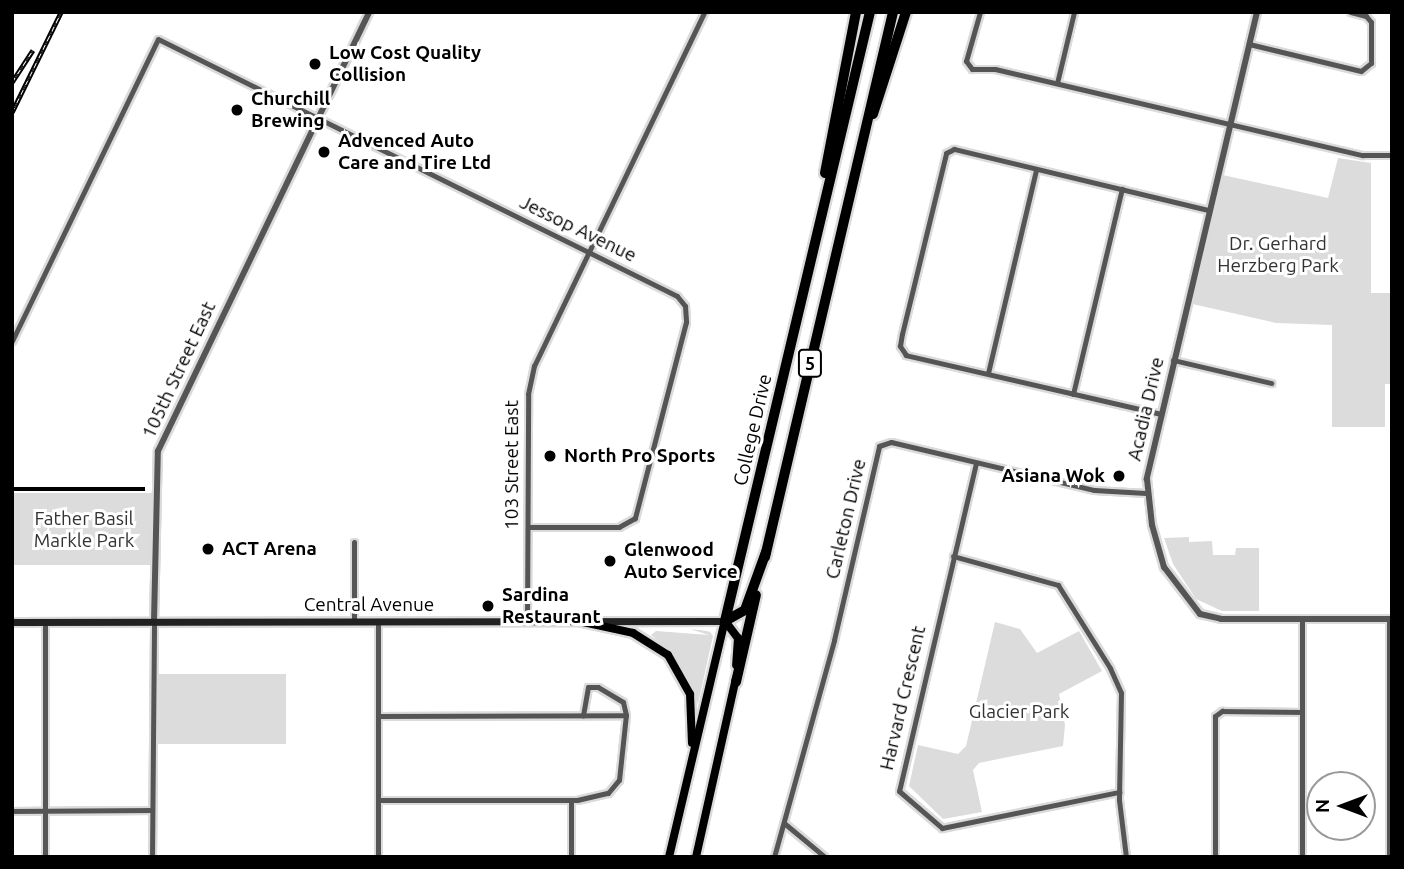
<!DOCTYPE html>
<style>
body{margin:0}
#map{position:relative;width:1404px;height:869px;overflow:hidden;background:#fff;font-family:Ubuntu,sans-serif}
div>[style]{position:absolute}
.green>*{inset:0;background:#dcdcdc;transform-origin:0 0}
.roads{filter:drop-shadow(2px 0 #dbdbdb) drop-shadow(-2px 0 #dbdbdb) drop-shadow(0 2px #dbdbdb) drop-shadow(0 -2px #dbdbdb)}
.minor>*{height:5px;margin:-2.5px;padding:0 2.5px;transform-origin:2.5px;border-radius:2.5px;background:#555}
.tertiary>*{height:6px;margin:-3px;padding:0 3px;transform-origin:3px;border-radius:3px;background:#555}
.secondary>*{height:7px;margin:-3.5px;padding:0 3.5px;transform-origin:3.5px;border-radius:3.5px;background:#222}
.primary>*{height:8px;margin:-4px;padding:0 4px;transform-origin:4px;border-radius:4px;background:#000}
.motorway>*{height:10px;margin:-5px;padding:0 5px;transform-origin:5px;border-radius:5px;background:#000}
.rail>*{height:4.5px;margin-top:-2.25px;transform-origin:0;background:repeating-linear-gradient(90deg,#fff 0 5px,#000 0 10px);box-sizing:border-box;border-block:2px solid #000}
.dots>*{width:19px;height:19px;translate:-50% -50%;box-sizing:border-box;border:4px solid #fff;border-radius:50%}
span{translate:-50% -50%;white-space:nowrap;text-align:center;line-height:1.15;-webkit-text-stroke:6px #fff;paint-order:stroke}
.shield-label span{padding:2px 5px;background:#fff;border:2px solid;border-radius:5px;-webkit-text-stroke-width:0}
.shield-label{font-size:18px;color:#000;font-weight:700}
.poi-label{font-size:19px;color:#000;font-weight:700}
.left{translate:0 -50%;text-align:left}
.right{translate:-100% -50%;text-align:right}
.street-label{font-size:19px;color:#000}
.park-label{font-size:19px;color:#333}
.frame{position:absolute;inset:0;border:14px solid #000;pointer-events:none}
.north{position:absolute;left:1306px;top:771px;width:70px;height:70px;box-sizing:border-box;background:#fff;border:2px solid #999;border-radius:50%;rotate:270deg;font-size:19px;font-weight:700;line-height:28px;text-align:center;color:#000}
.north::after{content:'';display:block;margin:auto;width:24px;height:32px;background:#000;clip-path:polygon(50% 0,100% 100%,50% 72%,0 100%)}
</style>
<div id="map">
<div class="green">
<div style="clip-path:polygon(1338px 158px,1371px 163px,1371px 293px,1392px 293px,1392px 384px,1385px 384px,1385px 427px,1332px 427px,1332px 325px,1276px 323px,1188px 303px,1218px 174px,1328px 198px)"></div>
<div style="left:155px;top:493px;width:72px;height:143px;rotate:90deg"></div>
<div style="clip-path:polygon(1189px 537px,1189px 542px,1212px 541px,1213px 555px,1235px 555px,1236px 548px,1259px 548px,1259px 611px,1222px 611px,1196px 599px,1173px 564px,1164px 538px)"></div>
<div style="clip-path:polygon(995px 622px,1020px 629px,1037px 653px,1079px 631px,1102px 671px,1059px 694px,1065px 725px,1063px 746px,979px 763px,973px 770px,982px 812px,943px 819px,909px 786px,918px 745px,958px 754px,966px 746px)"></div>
<div style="clip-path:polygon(690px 629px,707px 631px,710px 632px,713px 636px,698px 704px,676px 657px,651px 635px,656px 631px,709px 635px)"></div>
<div style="left:286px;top:674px;width:70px;height:134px;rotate:90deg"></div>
</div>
<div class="roads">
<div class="minor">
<div style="left:980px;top:12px;width:51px;rotate:105.9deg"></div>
<div style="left:966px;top:61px;width:10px;rotate:53deg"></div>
<div style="left:972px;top:69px;width:23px"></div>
<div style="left:995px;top:69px;width:378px;rotate:13.2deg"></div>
<div style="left:1363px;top:155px;width:29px"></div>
<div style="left:1249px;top:44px;width:115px;rotate:13.6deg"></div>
<div style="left:1361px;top:71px;width:13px;rotate:-39deg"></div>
<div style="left:1371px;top:63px;width:41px;rotate:-90deg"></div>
<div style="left:1371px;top:22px;width:8px;rotate:-130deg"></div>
<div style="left:1366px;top:16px;width:16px;rotate:-166deg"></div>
<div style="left:1057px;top:83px;width:73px;rotate:-76.5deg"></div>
<div style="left:12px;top:341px;width:335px;rotate:-64.2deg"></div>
<div style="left:158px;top:39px;width:579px;rotate:26.34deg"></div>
<div style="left:677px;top:296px;width:13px;rotate:51deg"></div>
<div style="left:685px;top:306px;width:16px;rotate:86deg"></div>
<div style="left:686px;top:322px;width:203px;rotate:104.6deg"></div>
<div style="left:635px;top:518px;width:18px;rotate:151deg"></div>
<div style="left:619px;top:527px;width:91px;rotate:180deg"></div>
<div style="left:1173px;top:360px;width:101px;rotate:13.2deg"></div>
<div style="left:988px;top:373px;width:209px;rotate:-76.7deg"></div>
<div style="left:1073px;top:394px;width:211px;rotate:-76.6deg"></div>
<div style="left:1161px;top:414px;width:262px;rotate:-167deg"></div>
<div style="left:906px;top:355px;width:11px;rotate:-124deg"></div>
<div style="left:900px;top:346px;width:12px;rotate:-81deg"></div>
<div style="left:902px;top:334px;width:186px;rotate:-76.3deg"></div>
<div style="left:946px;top:153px;width:9px;rotate:-27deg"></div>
<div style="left:954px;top:149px;width:262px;rotate:13.5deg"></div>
<div style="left:976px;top:463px;width:337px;rotate:103.2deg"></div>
<div style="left:899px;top:791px;width:57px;rotate:40.7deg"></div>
<div style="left:942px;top:828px;width:181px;rotate:-11.5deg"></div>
<div style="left:953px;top:556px;width:109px;rotate:15.4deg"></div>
<div style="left:1058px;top:585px;width:98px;rotate:57.9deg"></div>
<div style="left:1110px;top:668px;width:27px;rotate:66deg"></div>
<div style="left:1121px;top:693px;width:107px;rotate:91.1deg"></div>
<div style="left:1119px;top:800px;width:57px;rotate:83deg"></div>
<div style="left:354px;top:621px;width:79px;rotate:-90deg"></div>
<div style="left:527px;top:621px;width:227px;rotate:-89.7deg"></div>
<div style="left:528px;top:394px;width:29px;rotate:-78deg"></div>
<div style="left:534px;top:366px;width:393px;rotate:-64.3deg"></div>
<div style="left:45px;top:622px;width:235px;rotate:90deg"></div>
<div style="left:379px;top:716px;width:247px;rotate:-0.2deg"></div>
<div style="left:379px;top:800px;width:198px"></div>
<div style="left:577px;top:800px;width:32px;rotate:-13deg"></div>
<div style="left:608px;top:793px;width:17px;rotate:-50deg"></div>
<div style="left:619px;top:780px;width:65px;rotate:-83.9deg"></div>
<div style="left:626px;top:715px;width:13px;rotate:-103deg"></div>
<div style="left:623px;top:702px;width:29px;rotate:-149deg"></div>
<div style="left:598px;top:687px;width:10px;rotate:180deg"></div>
<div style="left:588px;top:687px;width:29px;rotate:100deg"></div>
<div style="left:12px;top:811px;width:140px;rotate:-0.4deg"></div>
<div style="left:784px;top:823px;width:53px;rotate:39.7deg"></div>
<div style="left:152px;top:857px;width:236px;rotate:-89.5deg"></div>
<div style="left:378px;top:857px;width:236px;rotate:-90deg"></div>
<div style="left:571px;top:857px;width:57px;rotate:-90deg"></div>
<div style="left:774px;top:857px;width:225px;rotate:-74.5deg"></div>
<div style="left:834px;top:640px;width:199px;rotate:-76.9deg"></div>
<div style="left:879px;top:446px;width:13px;rotate:-18deg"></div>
<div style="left:891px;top:442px;width:209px;rotate:13.3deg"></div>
<div style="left:1094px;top:490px;width:52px;rotate:3.3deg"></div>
<div style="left:1215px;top:857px;width:141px;rotate:-90deg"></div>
<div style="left:1215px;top:716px;width:9px;rotate:-36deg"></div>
<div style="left:1222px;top:711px;width:80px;rotate:0.7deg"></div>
<div style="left:1302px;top:857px;width:238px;rotate:-90deg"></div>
</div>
<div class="tertiary">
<div style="left:1257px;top:12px;width:480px;rotate:103.3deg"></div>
<div style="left:1147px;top:479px;width:46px;rotate:83.8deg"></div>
<div style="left:1152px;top:525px;width:44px;rotate:74.1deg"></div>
<div style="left:1164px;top:567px;width:59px;rotate:52.5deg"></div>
<div style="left:1200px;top:614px;width:22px;rotate:13deg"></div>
<div style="left:1221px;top:619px;width:171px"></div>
<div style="left:154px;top:621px;width:170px;rotate:-88.7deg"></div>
<div style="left:158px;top:451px;width:487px;rotate:-64.3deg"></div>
<div style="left:1390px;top:857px;width:238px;rotate:-90deg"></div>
</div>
<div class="secondary">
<div style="left:12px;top:622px;width:713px;rotate:-0.08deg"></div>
</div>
<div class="primary">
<div style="left:583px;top:622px;width:51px;rotate:12.4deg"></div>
<div style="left:633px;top:633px;width:41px;rotate:32.2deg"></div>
<div style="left:668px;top:655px;width:45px;rotate:60.6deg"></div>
<div style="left:690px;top:694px;width:49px;rotate:87.7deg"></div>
<div style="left:669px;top:857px;width:243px;rotate:-76.7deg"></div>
<div style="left:725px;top:621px;width:21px;rotate:53deg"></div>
<div style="left:738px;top:638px;width:27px;rotate:94deg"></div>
<div style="left:696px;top:857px;width:183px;rotate:-77.4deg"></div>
</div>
<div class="motorway">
<div style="left:873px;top:114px;width:107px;rotate:-72.1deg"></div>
<div style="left:825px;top:173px;width:164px;rotate:-79.1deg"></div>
<div style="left:766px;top:552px;width:62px;rotate:109.9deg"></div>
<div style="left:745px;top:610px;width:23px;rotate:151deg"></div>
<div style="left:725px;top:621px;width:626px;rotate:-76.61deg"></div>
<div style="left:765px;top:557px;width:560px;rotate:-76.78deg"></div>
<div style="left:736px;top:682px;width:89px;rotate:-77.1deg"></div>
</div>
</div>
<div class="rail">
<div style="left:12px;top:82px;width:38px;rotate:-57deg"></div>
<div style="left:12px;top:112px;width:111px;rotate:-63.9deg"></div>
<div style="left:12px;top:489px;width:133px"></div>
</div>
<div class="dots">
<div style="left:315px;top:64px;background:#000"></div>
<div style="left:237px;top:110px;background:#000"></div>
<div style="left:324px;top:152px;background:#000"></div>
<div style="left:550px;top:456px;background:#000"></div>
<div style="left:1119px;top:476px;background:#000"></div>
<div style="left:208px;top:549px;background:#000"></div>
<div style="left:610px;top:561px;background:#000"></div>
<div style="left:488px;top:606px;background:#000"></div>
</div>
<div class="shield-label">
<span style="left:810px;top:363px">5</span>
</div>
<div class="poi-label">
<span class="left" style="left:329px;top:64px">Low Cost Quality<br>Collision</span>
<span class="left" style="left:251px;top:110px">Churchill<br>Brewing</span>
<span class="left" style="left:338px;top:152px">Advenced Auto<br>Care and Tire Ltd</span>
<span class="left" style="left:564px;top:456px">North Pro Sports</span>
<span class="right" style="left:1105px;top:476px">Asiana Wok</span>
<span class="left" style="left:222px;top:549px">ACT Arena</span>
<span class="left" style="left:624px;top:561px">Glenwood<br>Auto Service</span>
<span class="left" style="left:502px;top:606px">Sardina<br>Restaurant</span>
</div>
<div class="street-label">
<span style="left:578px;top:229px;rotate:26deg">Jessop Avenue</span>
<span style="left:179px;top:370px;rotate:-65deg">105th Street East</span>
<span style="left:1146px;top:409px;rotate:-77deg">Acadia Drive</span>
<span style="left:753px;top:430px;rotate:-77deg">College Drive</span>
<span style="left:512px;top:465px;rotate:-90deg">103 Street East</span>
<span style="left:846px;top:519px;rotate:-77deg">Carleton Drive</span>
<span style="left:369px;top:605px">Central Avenue</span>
<span style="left:903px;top:698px;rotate:-77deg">Harvard Crescent</span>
</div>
<div class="park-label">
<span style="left:1278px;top:255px">Dr. Gerhard<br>Herzberg Park</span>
<span style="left:84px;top:530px">Father Basil<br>Markle Park</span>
<span style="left:1019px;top:712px">Glacier Park</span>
</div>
<div class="frame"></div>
<div class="north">N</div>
</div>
